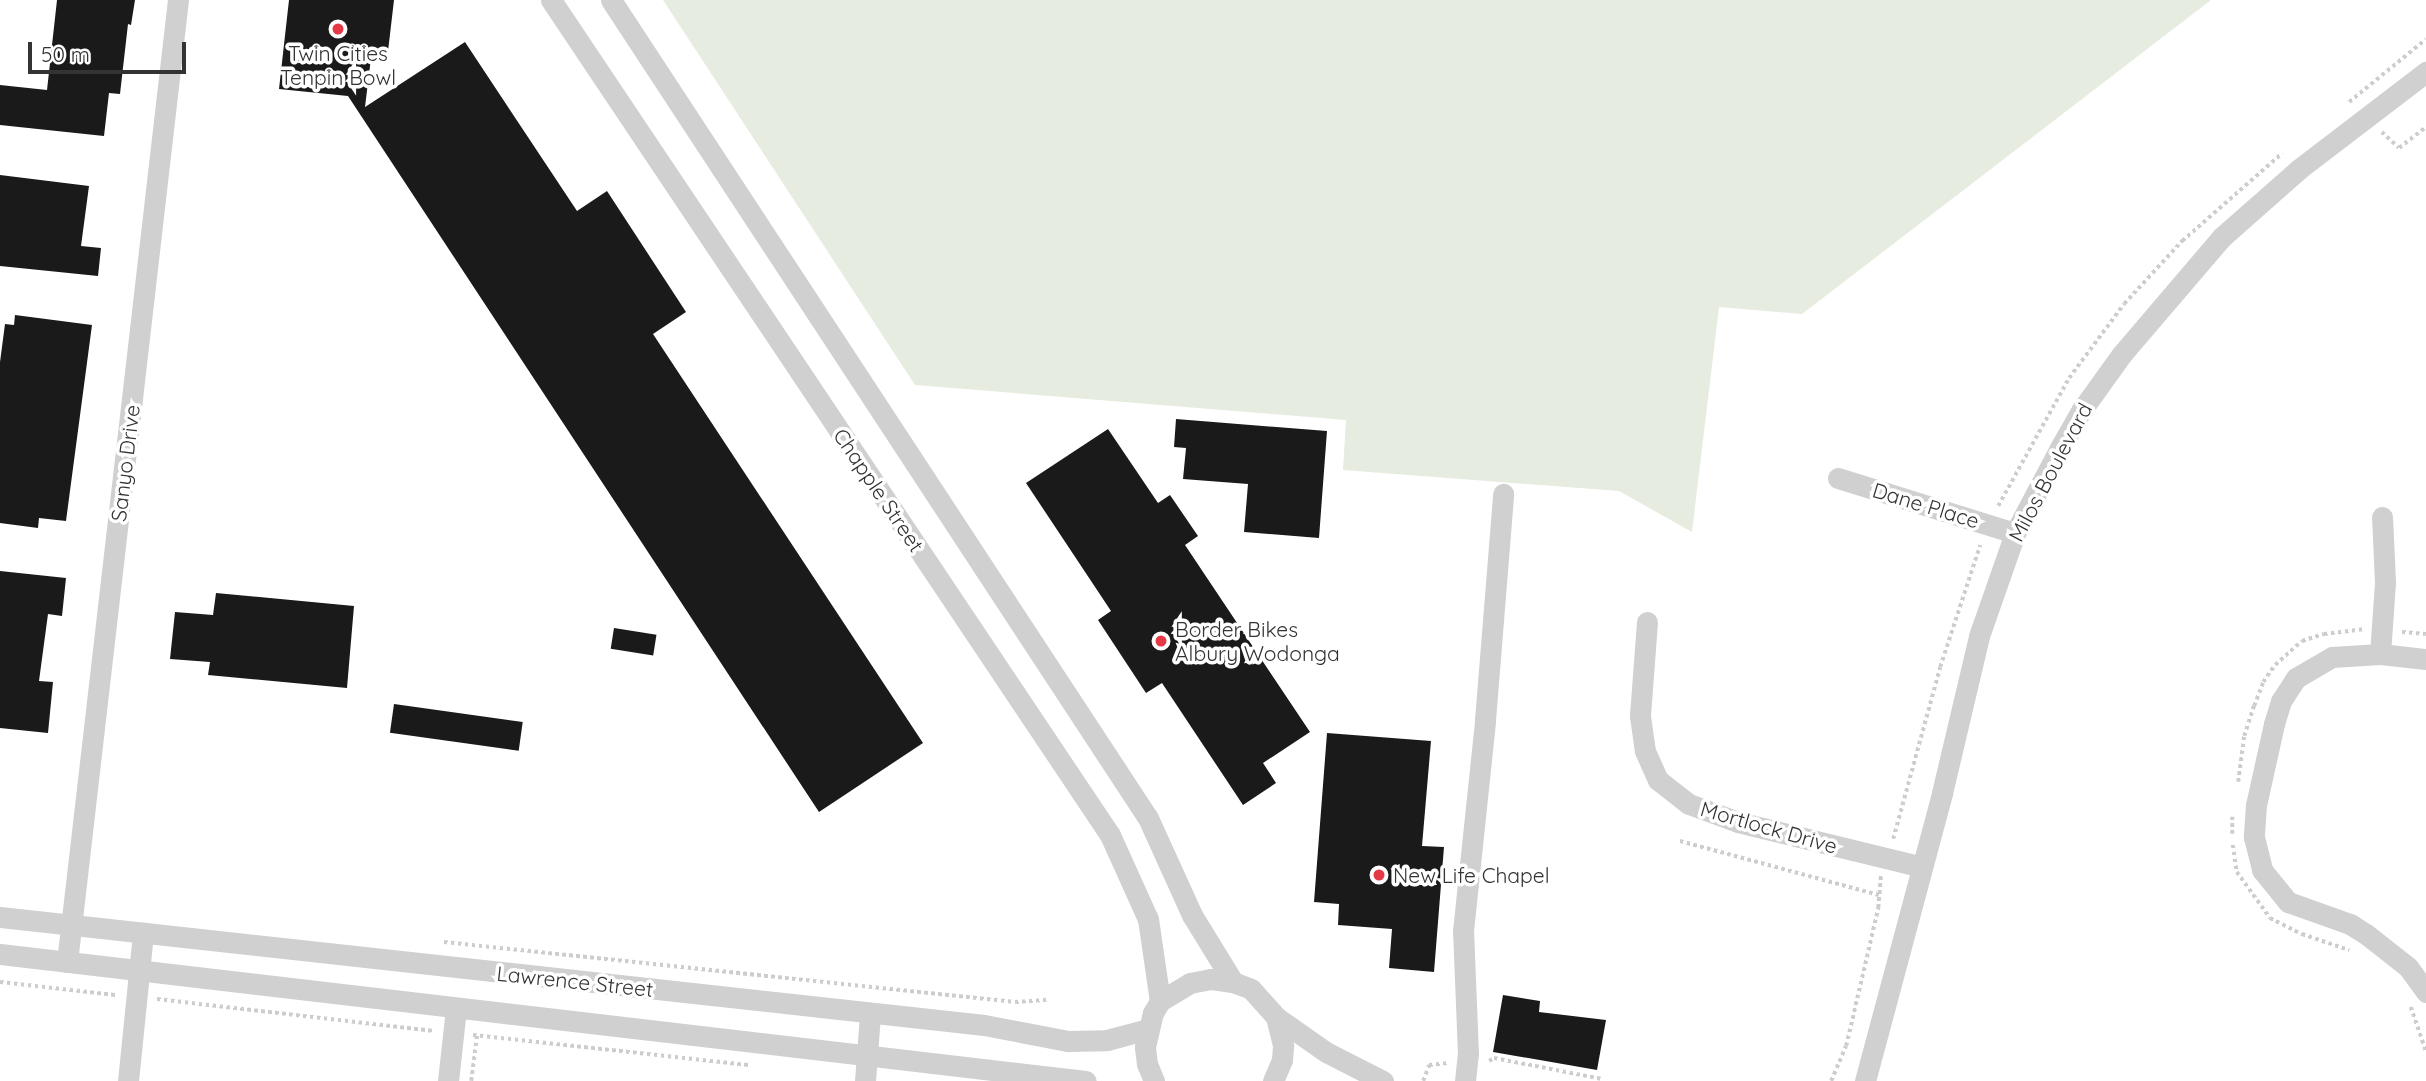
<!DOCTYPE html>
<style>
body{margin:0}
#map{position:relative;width:2426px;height:1081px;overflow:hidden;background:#fff;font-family:Quicksand,sans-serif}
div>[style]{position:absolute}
.green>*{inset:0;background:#e6ecdf}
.building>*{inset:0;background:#1a1a1a;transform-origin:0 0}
.path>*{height:3.5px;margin-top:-1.75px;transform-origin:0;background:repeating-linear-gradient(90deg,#cdcdcd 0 3.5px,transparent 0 7px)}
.minor>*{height:21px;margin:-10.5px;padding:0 10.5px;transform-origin:10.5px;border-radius:10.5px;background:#d0d0d0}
.dots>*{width:19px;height:19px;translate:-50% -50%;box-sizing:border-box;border:4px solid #fff;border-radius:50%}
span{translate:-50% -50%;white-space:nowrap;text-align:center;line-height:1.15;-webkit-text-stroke:7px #fff;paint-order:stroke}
.poi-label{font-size:21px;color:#333}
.left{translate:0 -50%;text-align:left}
.street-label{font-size:21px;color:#333}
.scale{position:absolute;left:28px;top:42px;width:158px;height:32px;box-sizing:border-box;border:4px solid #333;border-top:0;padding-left:9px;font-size:21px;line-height:24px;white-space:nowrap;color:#333;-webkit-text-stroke:5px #fff;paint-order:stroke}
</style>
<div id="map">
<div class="green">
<div style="clip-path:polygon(663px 0,2211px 0,1802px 314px,1719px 307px,1692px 532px,1619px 491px,1343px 470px,1346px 420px,915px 385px)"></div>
</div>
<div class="building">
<div style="clip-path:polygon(57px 0,135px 0,131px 25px,128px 24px,120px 94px,109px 93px,104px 136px,0 125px,0 85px,47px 90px)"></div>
<div style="clip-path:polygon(289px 0,394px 0,387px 60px,371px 58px,365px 107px,465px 42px,577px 211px,607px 191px,686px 312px,653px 334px,923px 743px,819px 812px,348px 96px,279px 89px)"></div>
<div style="clip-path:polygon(0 175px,89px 186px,81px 246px,101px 248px,98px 276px,0 266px)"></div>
<div style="clip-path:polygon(15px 315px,92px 325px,66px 521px,39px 518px,38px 528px,0 523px,0 362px,5px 324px,14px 325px)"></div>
<div style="clip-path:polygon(1176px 419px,1327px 431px,1319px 538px,1244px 532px,1248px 484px,1183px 479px,1186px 448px,1174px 447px)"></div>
<div style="clip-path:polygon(1108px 429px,1158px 503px,1170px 495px,1198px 536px,1185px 545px,1310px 732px,1263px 763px,1276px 783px,1243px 805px,1162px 683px,1146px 693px,1098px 620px,1111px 611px,1026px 483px)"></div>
<div style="clip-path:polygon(0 571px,66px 578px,62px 616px,48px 614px,39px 681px,53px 682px,48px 733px,0 728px)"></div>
<div style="clip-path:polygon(216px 593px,354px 606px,347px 688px,208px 675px,210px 662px,170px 659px,175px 612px,213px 615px)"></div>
<div style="left:614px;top:628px;width:43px;height:21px;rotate:9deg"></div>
<div style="left:394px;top:704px;width:130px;height:29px;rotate:8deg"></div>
<div style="clip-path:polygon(1327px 733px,1431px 741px,1422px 846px,1444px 847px,1434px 972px,1389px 968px,1392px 929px,1338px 925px,1339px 904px,1314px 902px)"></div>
<div style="clip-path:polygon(1503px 995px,1540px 1001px,1539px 1012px,1606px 1020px,1597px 1070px,1493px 1052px)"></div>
</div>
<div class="path">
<div style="left:2349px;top:102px;width:99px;rotate:-39.3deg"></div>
<div style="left:2382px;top:132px;width:23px;rotate:43deg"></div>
<div style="left:2399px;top:148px;width:34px;rotate:-38deg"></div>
<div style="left:1998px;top:506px;width:146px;rotate:-61deg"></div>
<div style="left:2069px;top:378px;width:92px;rotate:-53.4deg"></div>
<div style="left:2124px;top:304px;width:86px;rotate:-47.4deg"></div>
<div style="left:2182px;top:241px;width:133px;rotate:-41.3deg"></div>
<div style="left:2402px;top:632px;width:24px;rotate:5deg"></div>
<div style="left:2238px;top:782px;width:46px;rotate:-82.6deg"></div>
<div style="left:2244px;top:736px;width:32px;rotate:-72deg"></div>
<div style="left:2254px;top:706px;width:26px;rotate:-69deg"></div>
<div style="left:2263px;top:682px;width:21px;rotate:-55deg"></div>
<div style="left:2275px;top:665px;width:36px;rotate:-42deg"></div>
<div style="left:2302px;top:641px;width:23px;rotate:-18deg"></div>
<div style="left:2324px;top:634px;width:39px;rotate:-7deg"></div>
<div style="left:2232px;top:834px;width:17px;rotate:-90deg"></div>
<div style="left:1893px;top:839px;width:178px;rotate:-74.7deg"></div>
<div style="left:1940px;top:667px;width:128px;rotate:-71.8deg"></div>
<div style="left:1680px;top:841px;width:206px;rotate:15.2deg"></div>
<div style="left:2233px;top:845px;width:27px;rotate:82deg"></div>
<div style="left:2237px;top:872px;width:57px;rotate:54.3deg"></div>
<div style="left:2270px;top:918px;width:36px;rotate:27deg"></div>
<div style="left:2302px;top:934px;width:50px;rotate:18.8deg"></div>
<div style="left:444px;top:942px;width:574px;rotate:6deg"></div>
<div style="left:1015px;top:1002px;width:32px;rotate:-4deg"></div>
<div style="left:0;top:982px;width:116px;rotate:6.4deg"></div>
<div style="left:157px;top:999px;width:279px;rotate:6.6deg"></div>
<div style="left:2411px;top:1007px;width:46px;rotate:71.2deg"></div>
<div style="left:473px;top:1035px;width:277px;rotate:6.2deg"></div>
<div style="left:1489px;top:1061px;width:6px;rotate:-31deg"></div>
<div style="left:1494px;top:1058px;width:110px;rotate:11deg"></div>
<div style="left:471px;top:1081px;width:46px;rotate:-82.6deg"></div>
<div style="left:1423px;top:1081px;width:17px;rotate:-69deg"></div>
<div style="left:1429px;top:1065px;width:18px;rotate:-6deg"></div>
<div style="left:1831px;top:1081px;width:38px;rotate:-67deg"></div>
<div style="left:1846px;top:1046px;width:142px;rotate:-76.9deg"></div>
<div style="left:1878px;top:908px;width:32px;rotate:-85deg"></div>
</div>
<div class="minor">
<div style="left:551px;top:0;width:1005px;rotate:56.2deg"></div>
<div style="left:1110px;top:835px;width:92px;rotate:65.7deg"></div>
<div style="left:1148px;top:919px;width:83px;rotate:81.7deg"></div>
<div style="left:611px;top:0;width:979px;rotate:56.72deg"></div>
<div style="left:1148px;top:818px;width:107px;rotate:65.6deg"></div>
<div style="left:1192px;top:915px;width:79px;rotate:58.5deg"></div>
<div style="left:1838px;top:478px;width:185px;rotate:17.3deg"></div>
<div style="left:1647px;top:622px;width:94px;rotate:94.3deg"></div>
<div style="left:1640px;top:716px;width:35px;rotate:82deg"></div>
<div style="left:1645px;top:751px;width:32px;rotate:66deg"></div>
<div style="left:1658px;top:780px;width:39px;rotate:38deg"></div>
<div style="left:1689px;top:804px;width:52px;rotate:20.2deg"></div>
<div style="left:1738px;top:822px;width:189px;rotate:13.7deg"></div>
<div style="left:2380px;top:654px;width:72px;rotate:-86deg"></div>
<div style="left:2385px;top:582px;width:65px;rotate:-92.6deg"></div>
<div style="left:2426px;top:659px;width:46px;rotate:-173.8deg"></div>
<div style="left:2380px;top:654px;width:48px;rotate:176.4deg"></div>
<div style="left:2332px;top:657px;width:42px;rotate:149.7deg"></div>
<div style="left:2296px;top:678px;width:27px;rotate:123deg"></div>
<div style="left:2281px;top:701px;width:24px;rotate:107deg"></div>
<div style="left:2274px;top:724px;width:83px;rotate:102.5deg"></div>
<div style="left:2256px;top:805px;width:32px;rotate:94deg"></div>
<div style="left:2254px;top:837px;width:34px;rotate:76deg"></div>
<div style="left:2262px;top:870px;width:41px;rotate:50.9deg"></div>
<div style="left:2288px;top:902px;width:66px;rotate:19.5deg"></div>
<div style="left:2350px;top:924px;width:19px;rotate:32deg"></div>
<div style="left:2366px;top:934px;width:53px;rotate:38.2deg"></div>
<div style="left:2408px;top:967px;width:31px;rotate:54deg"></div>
<div style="left:0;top:917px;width:990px;rotate:6.26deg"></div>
<div style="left:984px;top:1025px;width:86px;rotate:10.8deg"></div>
<div style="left:1068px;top:1041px;width:39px;rotate:-1deg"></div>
<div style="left:1107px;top:1040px;width:42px;rotate:-15deg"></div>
<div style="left:0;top:954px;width:1093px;rotate:6.67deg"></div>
<div style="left:67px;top:962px;width:968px;rotate:-83.42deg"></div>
<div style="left:1276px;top:1017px;width:61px;rotate:35deg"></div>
<div style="left:1326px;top:1052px;width:64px;rotate:27deg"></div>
<div style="left:128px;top:1081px;width:149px;rotate:-84.2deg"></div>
<div style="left:448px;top:1081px;width:72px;rotate:-83.7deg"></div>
<div style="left:865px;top:1081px;width:67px;rotate:-85.7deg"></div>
<div style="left:1154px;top:1081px;width:18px;rotate:-112deg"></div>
<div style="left:1147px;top:1064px;width:17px;rotate:-97deg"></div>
<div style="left:1145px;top:1047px;width:35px;rotate:-77deg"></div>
<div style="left:1153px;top:1013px;width:14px;rotate:-60deg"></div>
<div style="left:1160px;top:1001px;width:35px;rotate:-31deg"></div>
<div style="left:1190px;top:983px;width:21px;rotate:-11deg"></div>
<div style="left:1211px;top:979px;width:22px;rotate:8deg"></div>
<div style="left:1233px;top:982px;width:19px;rotate:21deg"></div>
<div style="left:1251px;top:989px;width:38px;rotate:48deg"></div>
<div style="left:1276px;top:1017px;width:30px;rotate:76deg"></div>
<div style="left:1283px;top:1046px;width:14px;rotate:94deg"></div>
<div style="left:1282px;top:1060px;width:23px;rotate:113deg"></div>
<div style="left:1465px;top:1081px;width:27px;rotate:-84deg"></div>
<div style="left:1468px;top:1054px;width:123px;rotate:-92.3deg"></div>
<div style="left:1463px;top:931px;width:212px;rotate:-84deg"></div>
<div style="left:1485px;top:720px;width:227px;rotate:-85.4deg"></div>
<div style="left:1865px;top:1081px;width:298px;rotate:-75deg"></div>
<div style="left:1942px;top:793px;width:161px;rotate:-76.7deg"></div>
<div style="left:1979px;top:636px;width:109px;rotate:-70.7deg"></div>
<div style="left:2015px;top:533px;width:96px;rotate:-62.1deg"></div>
<div style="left:2060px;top:448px;width:43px;rotate:-60.4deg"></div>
<div style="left:2081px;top:411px;width:70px;rotate:-54.3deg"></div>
<div style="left:2122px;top:354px;width:154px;rotate:-49.5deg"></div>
<div style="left:2222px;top:237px;width:103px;rotate:-41.4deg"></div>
<div style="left:2299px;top:169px;width:160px;rotate:-37.4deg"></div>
</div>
<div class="dots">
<div style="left:338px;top:29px;background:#e63946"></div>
<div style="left:1161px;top:641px;background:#e63946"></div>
<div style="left:1379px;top:875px;background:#e63946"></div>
</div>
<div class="poi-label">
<span style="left:338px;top:65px">Twin Cities<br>Tenpin Bowl</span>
<span class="left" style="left:1175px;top:641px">Border Bikes<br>Albury Wodonga</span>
<span class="left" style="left:1393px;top:875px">New Life Chapel</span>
</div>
<div class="street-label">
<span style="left:125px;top:463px;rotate:-83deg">Sanyo Drive</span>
<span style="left:2050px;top:472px;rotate:-62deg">Milos Boulevard</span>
<span style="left:879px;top:490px;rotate:56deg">Chapple Street</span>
<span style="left:1926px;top:505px;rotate:17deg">Dane Place</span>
<span style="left:1769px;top:827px;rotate:16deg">Mortlock Drive</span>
<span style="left:575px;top:981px;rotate:6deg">Lawrence Street</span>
</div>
<div class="scale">50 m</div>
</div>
